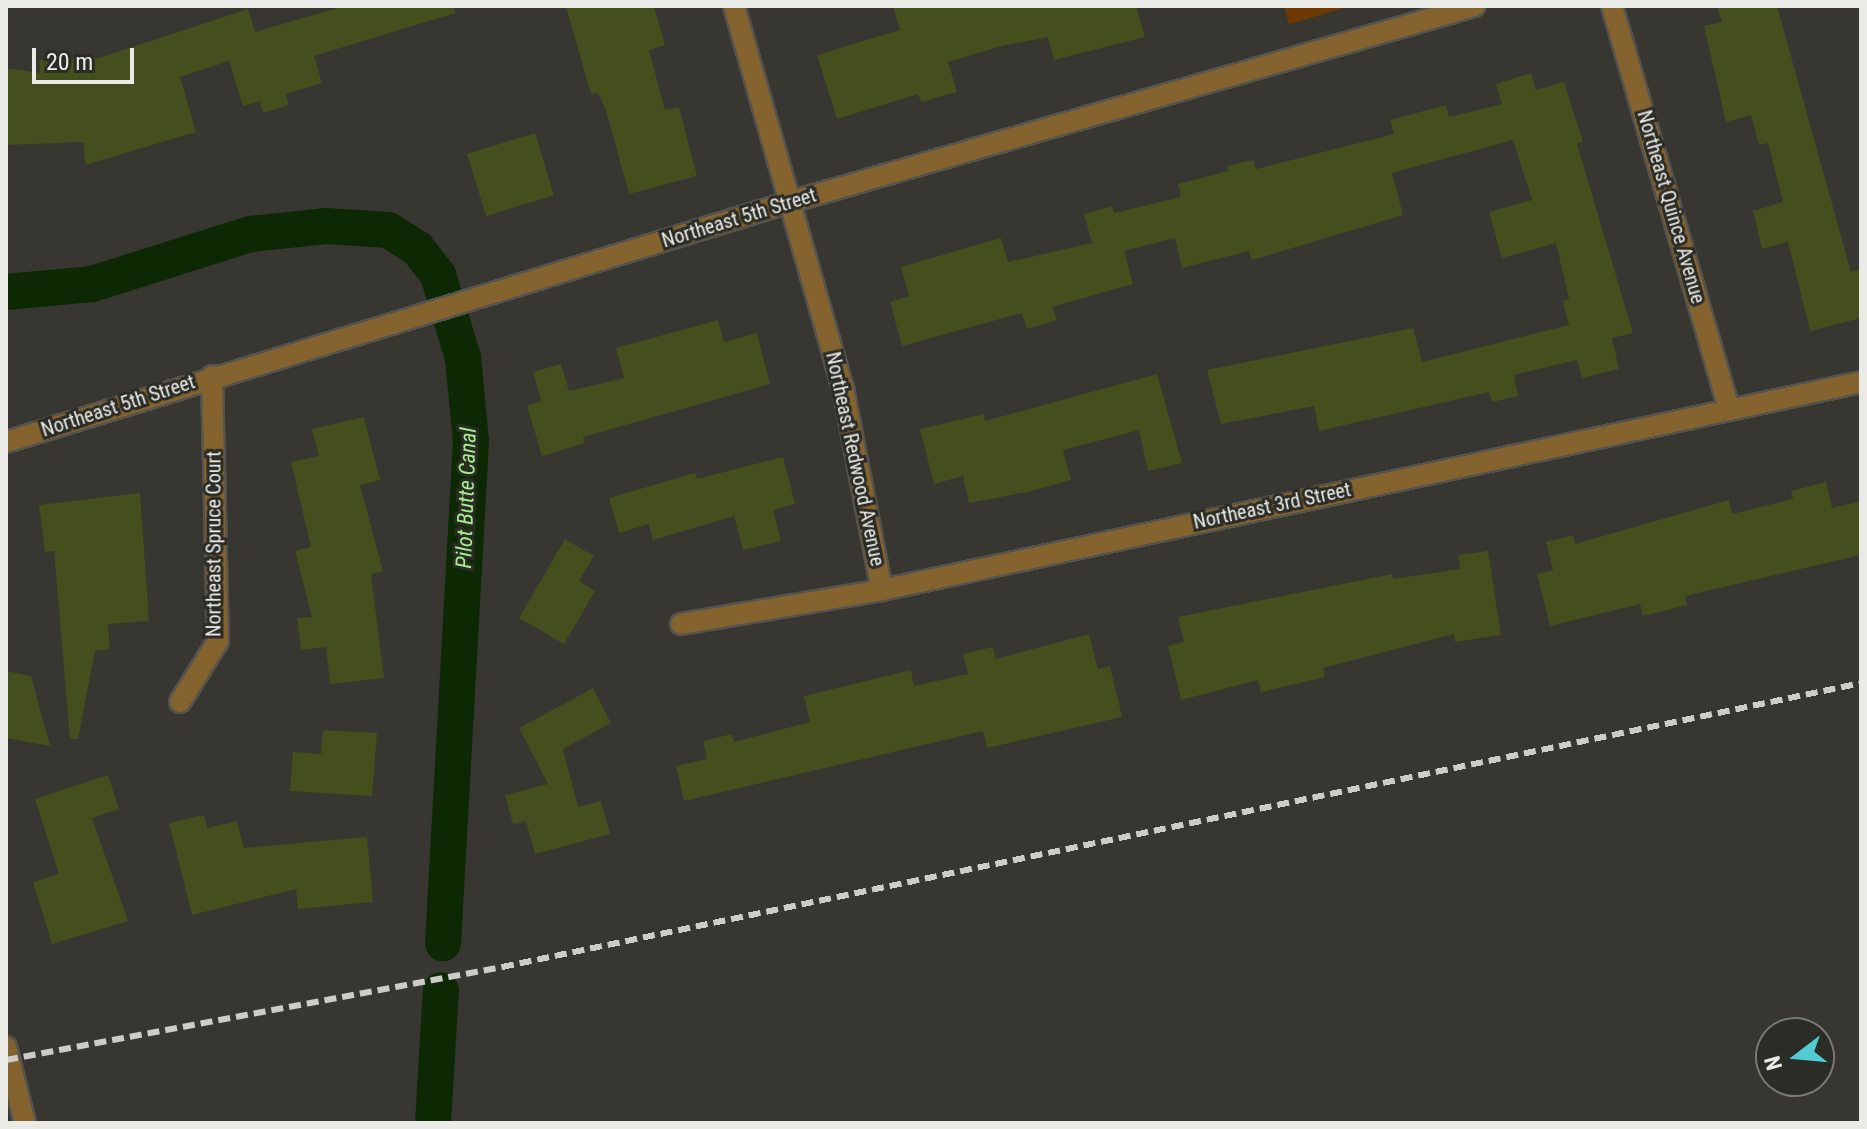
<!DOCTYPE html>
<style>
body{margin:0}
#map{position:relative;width:1867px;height:1129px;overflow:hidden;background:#373631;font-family:"Roboto Condensed",sans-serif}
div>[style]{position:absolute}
.green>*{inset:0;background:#713902}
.canal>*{height:36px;margin:-18px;padding:0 18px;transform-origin:18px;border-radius:18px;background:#0c2903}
.building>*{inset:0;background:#454e1d;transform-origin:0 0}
.roads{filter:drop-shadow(2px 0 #54534e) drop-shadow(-2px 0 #54534e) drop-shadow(0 2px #54534e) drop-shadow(0 -2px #54534e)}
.minor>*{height:20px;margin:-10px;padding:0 10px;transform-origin:10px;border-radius:10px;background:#84632e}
.tertiary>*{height:20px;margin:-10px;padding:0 10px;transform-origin:10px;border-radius:10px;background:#84632e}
.rail>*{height:6px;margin-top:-3px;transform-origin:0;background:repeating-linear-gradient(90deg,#cdccc9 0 12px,transparent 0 18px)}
span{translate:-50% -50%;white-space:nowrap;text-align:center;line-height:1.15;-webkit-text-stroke:6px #2c2c27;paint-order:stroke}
.street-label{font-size:20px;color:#eaeae7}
.water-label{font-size:22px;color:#a3f08d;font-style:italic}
.frame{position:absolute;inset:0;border:8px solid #eaeae7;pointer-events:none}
.north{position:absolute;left:1755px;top:1017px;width:80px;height:80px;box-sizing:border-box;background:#2c2c27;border:2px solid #787874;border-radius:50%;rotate:254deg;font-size:22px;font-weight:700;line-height:32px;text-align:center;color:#eaeae7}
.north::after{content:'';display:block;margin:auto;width:28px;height:36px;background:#51ccd4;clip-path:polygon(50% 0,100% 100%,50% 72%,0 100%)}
.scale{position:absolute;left:32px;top:48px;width:102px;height:36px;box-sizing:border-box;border:4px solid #eaeae7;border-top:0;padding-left:10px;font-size:24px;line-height:28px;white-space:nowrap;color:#eaeae7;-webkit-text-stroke:6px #2c2c27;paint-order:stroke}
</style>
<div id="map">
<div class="green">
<div style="clip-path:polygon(1284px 6px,1351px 6px,1289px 24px)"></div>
</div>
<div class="canal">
<div style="left:6px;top:292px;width:86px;rotate:-5.3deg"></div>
<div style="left:92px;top:284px;width:167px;rotate:-17.5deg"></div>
<div style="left:251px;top:234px;width:75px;rotate:-6.1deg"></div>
<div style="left:326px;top:226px;width:62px;rotate:3.7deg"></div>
<div style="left:388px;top:230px;width:34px;rotate:32deg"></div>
<div style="left:417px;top:248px;width:34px;rotate:52deg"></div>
<div style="left:438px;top:275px;width:87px;rotate:73.2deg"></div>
<div style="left:463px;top:358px;width:83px;rotate:84.5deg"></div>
<div style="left:471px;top:441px;width:503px;rotate:93.19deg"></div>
<div style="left:433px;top:1123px;width:133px;rotate:-86.6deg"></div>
</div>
<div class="building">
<div style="clip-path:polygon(344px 6px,454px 6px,455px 13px,314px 56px,322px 83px,286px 94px,289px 105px,263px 113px,260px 101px,243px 106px,229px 61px,180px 77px,196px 132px,85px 165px,84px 142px,6px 145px,6px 68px,40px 73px,39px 60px,99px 58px,248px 9px,255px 32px)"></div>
<div style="clip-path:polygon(566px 6px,654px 6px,665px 45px,649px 50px,665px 110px,679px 107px,697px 176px,629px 194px,606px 110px,598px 93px,591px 94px)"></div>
<div style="clip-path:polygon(893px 6px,1136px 6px,1145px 37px,1054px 60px,1048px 37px,1002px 46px,948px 62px,957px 92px,921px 102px,918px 94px,837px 119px,817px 55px,900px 30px)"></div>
<div style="clip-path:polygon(1717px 6px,1777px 6px,1851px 272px,1861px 269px,1861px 318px,1810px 331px,1788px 242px,1762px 249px,1753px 211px,1783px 202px,1768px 143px,1759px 145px,1751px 115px,1726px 122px,1704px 26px,1722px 22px)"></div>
<div style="clip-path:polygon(1531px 73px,1536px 90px,1564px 82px,1583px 142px,1577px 144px,1633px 333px,1612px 338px,1619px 369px,1582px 378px,1577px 360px,1514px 375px,1518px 396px,1492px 402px,1489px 392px,1319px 431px,1314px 406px,1221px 424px,1207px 370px,1413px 328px,1422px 362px,1569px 325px,1563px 301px,1569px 299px,1556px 243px,1502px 258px,1489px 212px,1532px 200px,1513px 140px,1392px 173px,1403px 215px,1252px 260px,1249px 251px,1182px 268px,1175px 238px,1124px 251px,1133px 284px,1052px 307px,1057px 320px,1027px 329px,1022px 313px,902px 346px,890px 302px,909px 296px,901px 267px,1001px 238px,1008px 262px,1092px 243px,1084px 214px,1112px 206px,1114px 213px,1181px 197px,1178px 184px,1228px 171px,1227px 166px,1253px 160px,1256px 169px,1394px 134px,1390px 120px,1446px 105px,1449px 117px,1502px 104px,1496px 84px)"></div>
<div style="left:535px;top:133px;width:65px;height:71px;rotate:73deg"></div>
<div style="clip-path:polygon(718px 320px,724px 342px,757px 333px,770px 384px,583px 437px,585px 443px,542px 456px,527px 406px,541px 401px,533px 372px,561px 364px,569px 391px,624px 378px,616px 348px)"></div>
<div style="clip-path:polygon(1157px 374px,1182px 463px,1148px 471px,1139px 430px,1063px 450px,1071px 480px,1032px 491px,969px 503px,963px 476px,934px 484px,920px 429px,984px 414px,985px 421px)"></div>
<div style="clip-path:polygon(364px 417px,380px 480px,360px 485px,383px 571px,371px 574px,384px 678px,330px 684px,326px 647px,301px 650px,297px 618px,312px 617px,295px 551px,311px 547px,291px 462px,319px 456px,312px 429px)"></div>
<div style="clip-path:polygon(783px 457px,795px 504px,773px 510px,781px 541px,743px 550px,734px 516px,653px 540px,649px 524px,619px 533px,609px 498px,695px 473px,697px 479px)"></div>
<div style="clip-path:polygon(1826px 482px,1832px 508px,1861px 501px,1861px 555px,1685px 596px,1687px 605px,1643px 616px,1640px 604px,1550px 626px,1537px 574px,1553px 570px,1546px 542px,1573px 535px,1575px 544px,1729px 500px,1732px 514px,1793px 499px,1791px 491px)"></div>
<div style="clip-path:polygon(140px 493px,149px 621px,108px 624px,110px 649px,95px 651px,78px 739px,70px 739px,54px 551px,45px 552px,39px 505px)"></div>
<div style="clip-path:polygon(565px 539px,594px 556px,579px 581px,595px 591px,564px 644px,519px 618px)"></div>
<div style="clip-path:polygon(1488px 551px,1501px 635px,1455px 642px,1454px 634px,1323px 668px,1325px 677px,1261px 692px,1258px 680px,1181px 700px,1168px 646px,1184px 642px,1178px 617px,1392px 574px,1393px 579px,1460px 569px,1458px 555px)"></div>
<div style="clip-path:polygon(1089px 634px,1098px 669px,1110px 666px,1122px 717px,987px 748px,983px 731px,684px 801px,676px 766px,707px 759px,703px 741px,732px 734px,734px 742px,810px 722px,804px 696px,911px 670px,914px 686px,968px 674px,963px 654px,993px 647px,996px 659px)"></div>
<div style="clip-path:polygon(6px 671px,31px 676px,50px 746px,6px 738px)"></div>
<div style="clip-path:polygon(593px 688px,611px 723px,563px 749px,578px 807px,601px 801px,610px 834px,535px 854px,526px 821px,513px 824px,505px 795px,548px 784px,519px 728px)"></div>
<div style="clip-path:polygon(323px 730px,377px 733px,372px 796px,290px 791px,293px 752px,321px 754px)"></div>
<div style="clip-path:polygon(108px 775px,119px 809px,92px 818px,128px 921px,52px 944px,33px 882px,59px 874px,35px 799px)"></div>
<div style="clip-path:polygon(204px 815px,207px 828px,237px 821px,244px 848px,367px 837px,373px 902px,298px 909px,296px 889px,192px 915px,169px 823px)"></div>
</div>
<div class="roads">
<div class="minor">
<div style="left:734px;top:6px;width:397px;rotate:74.1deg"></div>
<div style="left:843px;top:388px;width:206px;rotate:79.1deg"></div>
<div style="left:1612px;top:6px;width:419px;rotate:73.8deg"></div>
<div style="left:6px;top:442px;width:820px;rotate:-17.02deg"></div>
<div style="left:790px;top:202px;width:712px;rotate:-15.97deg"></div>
<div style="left:681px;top:624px;width:204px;rotate:-9.6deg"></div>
<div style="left:882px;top:590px;width:1001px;rotate:-11.99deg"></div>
<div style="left:180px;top:702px;width:72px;rotate:-58.1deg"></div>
<div style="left:218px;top:641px;width:265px;rotate:-91.3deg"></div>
</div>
<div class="tertiary">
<div style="left:6px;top:1047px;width:78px;rotate:76deg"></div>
</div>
</div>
<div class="rail">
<div style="left:6px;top:1060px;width:505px;rotate:-10.62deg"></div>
<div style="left:502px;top:967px;width:1388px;rotate:-11.8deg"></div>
</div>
<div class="street-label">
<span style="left:1671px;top:207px;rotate:74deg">Northeast Quince Avenue</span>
<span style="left:739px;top:218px;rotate:-17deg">Northeast 5th Street</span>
<span style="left:118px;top:406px;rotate:-18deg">Northeast 5th Street</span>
<span style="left:855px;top:459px;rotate:78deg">Northeast Redwood Avenue</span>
<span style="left:1272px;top:506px;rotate:-12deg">Northeast 3rd Street</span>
<span style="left:214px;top:544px;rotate:-90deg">Northeast Spruce Court</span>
</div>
<div class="water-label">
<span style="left:466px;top:498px;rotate:-88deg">Pilot Butte Canal</span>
</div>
<div class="frame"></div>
<div class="north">N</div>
<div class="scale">20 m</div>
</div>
